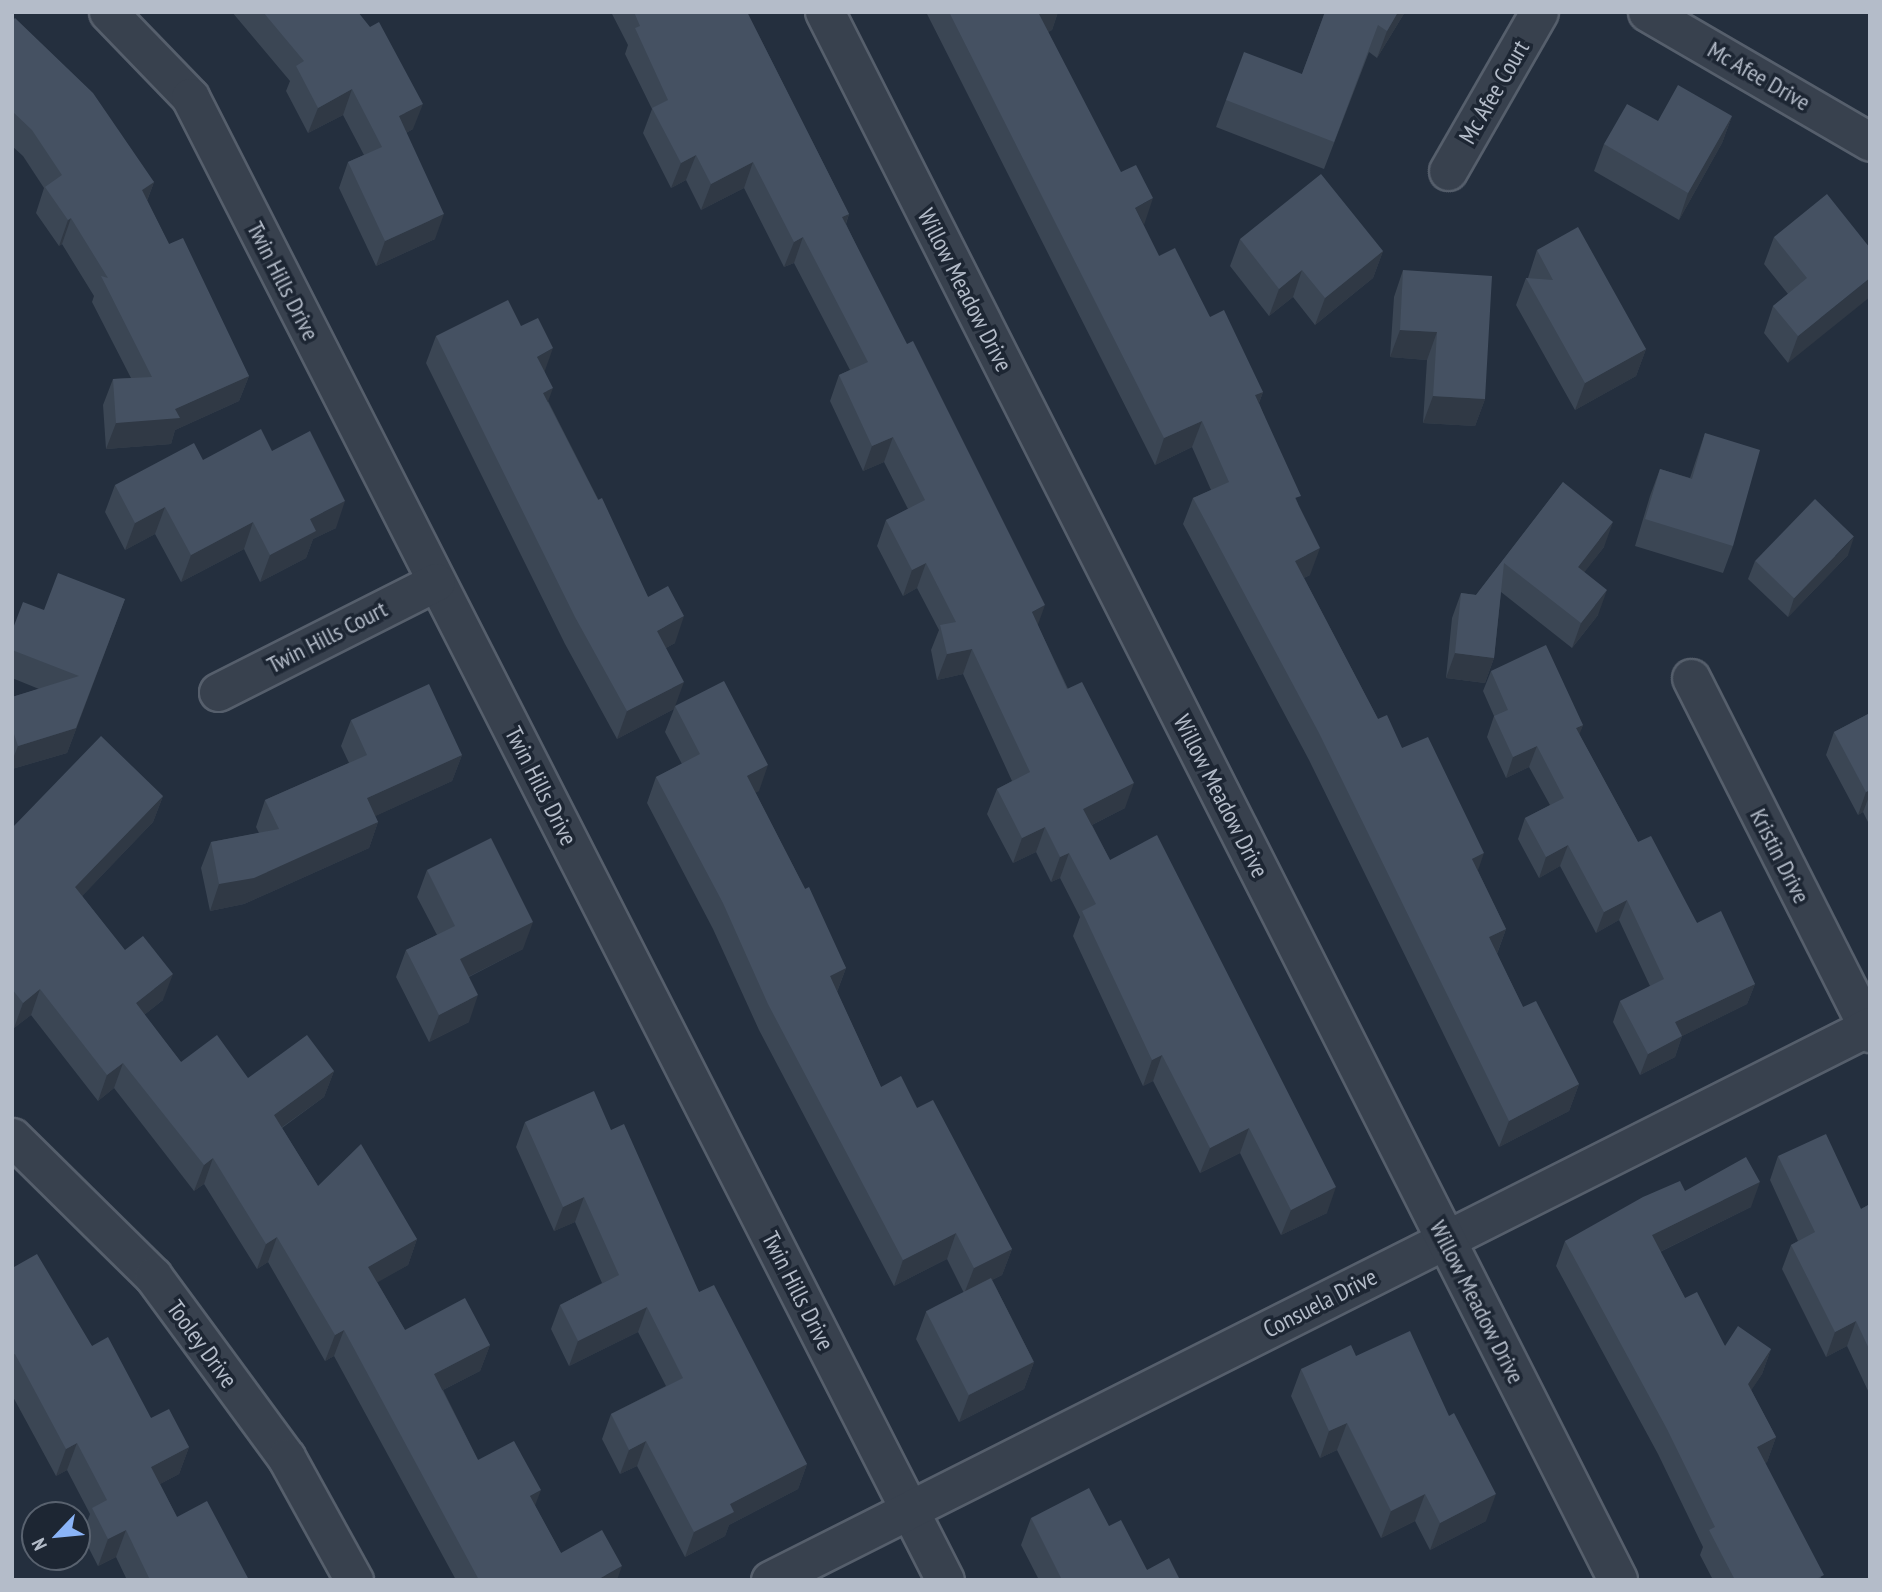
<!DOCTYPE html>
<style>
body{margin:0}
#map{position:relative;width:1882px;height:1592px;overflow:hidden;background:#242f3e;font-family:"PT Sans Narrow",sans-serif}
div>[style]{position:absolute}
.roads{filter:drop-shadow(2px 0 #565f6c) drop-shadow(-2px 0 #565f6c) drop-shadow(0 2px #565f6c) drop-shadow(0 -2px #565f6c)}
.minor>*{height:37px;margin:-18.5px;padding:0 18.5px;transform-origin:18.5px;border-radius:18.5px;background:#38414e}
.tertiary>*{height:38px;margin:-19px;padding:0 19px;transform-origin:19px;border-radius:19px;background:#38414e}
.wall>*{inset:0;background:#3b4654}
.shaded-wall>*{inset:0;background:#303945}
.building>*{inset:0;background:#455162;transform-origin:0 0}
span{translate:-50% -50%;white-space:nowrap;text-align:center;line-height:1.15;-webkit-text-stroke:7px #1d2633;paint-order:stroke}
.street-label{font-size:24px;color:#b4bcc9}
.frame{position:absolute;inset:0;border:14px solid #b4bcc9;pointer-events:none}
.north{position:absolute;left:21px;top:1501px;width:70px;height:70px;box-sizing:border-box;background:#1d2633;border:2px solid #59626f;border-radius:50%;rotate:244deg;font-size:19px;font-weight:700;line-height:28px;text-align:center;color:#b4bcc9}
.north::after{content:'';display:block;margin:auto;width:24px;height:32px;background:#8ab4f8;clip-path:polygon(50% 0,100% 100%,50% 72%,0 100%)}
</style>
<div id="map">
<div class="roads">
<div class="minor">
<div style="left:108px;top:12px;width:118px;rotate:46deg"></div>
<div style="left:190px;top:97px;width:1664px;rotate:63.02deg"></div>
<div style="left:1647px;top:12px;width:258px;rotate:30.2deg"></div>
<div style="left:1448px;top:171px;width:183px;rotate:-60.2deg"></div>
<div style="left:1691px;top:678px;width:398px;rotate:63.2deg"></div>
<div style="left:218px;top:692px;width:244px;rotate:-26.8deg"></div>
<div style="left:12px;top:1137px;width:198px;rotate:44.6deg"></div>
<div style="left:153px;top:1276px;width:225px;rotate:53.7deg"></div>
<div style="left:286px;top:1457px;width:141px;rotate:61.1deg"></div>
<div style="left:770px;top:1580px;width:1232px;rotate:-26.73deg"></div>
</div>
<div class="tertiary">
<div style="left:825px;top:12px;width:1757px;rotate:63.17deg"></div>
</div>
</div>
<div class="wall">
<div style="clip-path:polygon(232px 12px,358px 12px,413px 129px,406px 133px,435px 239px,376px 266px,339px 188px,348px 162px,364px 155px,343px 115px,308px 133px,286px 91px,290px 81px)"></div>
<div style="clip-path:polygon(611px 12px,747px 12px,849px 214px,846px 224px,1125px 808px,1092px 825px,1110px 860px,1327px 1213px,1281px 1235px,1240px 1153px,1200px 1173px,1153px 1081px,1143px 1086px,1073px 936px,1080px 917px,1060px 878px,1051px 882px,1036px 852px,1013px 863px,987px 814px,997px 789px,1012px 781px,963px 674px,937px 680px,931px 650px,939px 630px,917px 588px,903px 596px,877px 546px,886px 520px,908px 509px,884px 462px,863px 471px,830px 401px,839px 375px,850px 370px,794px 263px,784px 267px,744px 188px,701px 210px,686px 180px,671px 188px,643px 133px,652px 109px,625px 54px,628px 45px)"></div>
<div style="clip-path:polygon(926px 12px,1058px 12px,1052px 30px,1048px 32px,1159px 256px,1210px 317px,1263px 392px,1259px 403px,1298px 504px,1310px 575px,1304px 578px,1378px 719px,1402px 748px,1478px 871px,1506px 929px,1497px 954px,1523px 1007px,1579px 1084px,1569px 1111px,1499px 1147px,1309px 760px,1183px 524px,1193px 498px,1211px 490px,1192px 447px,1155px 465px)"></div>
<div style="clip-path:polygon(1325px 12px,1405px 12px,1377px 58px,1369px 52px,1324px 169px,1216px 127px,1226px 100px,1302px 74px)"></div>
<div style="clip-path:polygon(12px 21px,154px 182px,147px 201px,169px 244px,249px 376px,239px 401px,175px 430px,171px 444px,106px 449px,103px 405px,113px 379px,131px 378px,92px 302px,94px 296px,62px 244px,59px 246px,36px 213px,44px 188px,23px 156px,12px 146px)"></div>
<div style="clip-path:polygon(1732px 116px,1722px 143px,1679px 220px,1594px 171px,1604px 144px)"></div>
<div style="clip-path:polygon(1774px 237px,1870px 248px,1788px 363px,1764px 333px,1773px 306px,1788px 294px,1764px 264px)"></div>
<div style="clip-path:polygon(1240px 239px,1383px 251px,1373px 278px,1315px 325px,1293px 297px,1269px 316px,1230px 266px)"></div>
<div style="clip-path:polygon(1537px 250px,1646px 349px,1636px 376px,1575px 410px,1516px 305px,1526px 278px,1528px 278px)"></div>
<div style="clip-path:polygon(1403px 270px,1485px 399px,1475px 426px,1423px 423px,1427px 360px,1390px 357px,1394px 297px)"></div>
<div style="clip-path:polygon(436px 336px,545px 372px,548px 401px,648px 597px,675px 643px,666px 648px,675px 706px,759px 791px,755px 792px,846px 968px,837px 992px,881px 1087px,917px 1108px,1012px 1249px,1002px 1275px,992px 1280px,1034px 1362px,1024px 1389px,959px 1422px,916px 1339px,926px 1312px,964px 1293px,947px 1259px,894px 1286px,759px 1030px,713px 929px,647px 803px,656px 777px,682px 764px,665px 732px,674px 709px,617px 739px,565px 644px,426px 363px)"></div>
<div style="clip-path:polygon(1705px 433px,1733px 546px,1723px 573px,1635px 546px,1650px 496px,1660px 469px,1690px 478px)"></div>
<div style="clip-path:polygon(272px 451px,336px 528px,313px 539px,306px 558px,260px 582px,244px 549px,181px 582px,155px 534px,125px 550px,105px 512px,115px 485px)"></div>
<div style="clip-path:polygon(1563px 482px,1604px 547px,1584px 572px,1598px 615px,1572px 648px,1501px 592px,1494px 658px,1485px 683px,1446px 678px,1452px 618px,1461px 593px,1476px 595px)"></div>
<div style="clip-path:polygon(1848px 555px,1788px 617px,1748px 579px,1755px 561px)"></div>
<div style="clip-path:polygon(125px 599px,67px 753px,12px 769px,12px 697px,39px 689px,12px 678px,12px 631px,44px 610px)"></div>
<div style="clip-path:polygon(1491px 671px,1583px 725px,1579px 734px,1638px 842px,1697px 923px,1755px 984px,1747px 1004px,1682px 1036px,1675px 1057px,1640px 1075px,1613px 1022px,1620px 1001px,1650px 986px,1619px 920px,1596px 933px,1560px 866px,1539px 878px,1518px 839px,1525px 818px,1550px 805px,1529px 767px,1506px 778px,1487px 737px,1494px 716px,1483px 691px)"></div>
<div style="clip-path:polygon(1870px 713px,1870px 826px,1863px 812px,1858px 815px,1826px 755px,1834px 732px)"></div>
<div style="clip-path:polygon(351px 720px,462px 755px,452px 781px,375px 816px,378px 822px,369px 848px,244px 904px,210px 911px,201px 868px,211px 842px,259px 833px,256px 827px,265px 800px,349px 763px,341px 746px)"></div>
<div style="clip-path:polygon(163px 796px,153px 822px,82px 896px,163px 1000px,144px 1015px,181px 1062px,248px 1078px,334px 1071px,324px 1097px,282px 1128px,318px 1186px,417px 1239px,408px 1265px,377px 1282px,405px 1330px,490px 1345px,480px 1371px,443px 1390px,478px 1460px,535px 1506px,561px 1553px,617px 1580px,456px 1580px,334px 1356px,325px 1361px,268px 1262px,257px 1269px,204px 1184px,194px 1191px,114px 1088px,98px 1101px,31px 1015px,14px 1028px,12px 1026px,12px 828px)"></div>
<div style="clip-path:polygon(427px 870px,523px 949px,469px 977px,469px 1022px,429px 1042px,396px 977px,406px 950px,437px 935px,417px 897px)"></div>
<div style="clip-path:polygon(525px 1122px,611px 1130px,699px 1292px,807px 1464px,798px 1489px,729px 1525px,725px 1536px,685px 1557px,637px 1466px,620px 1474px,602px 1439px,611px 1414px,666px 1386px,638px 1332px,569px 1366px,551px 1329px,560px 1305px,602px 1283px,575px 1222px,554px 1231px,516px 1147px)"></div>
<div style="clip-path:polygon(1778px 1156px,1861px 1209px,1870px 1204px,1870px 1395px,1847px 1346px,1826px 1357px,1782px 1269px,1791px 1245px,1798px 1241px,1770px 1180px)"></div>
<div style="clip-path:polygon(1685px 1191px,1751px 1207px,1660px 1252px,1685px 1298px,1725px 1346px,1771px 1349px,1762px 1374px,1751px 1390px,1776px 1437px,1767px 1462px,1765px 1463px,1822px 1580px,1713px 1580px,1700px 1555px,1703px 1547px,1658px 1454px,1556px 1266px,1565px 1241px)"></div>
<div style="clip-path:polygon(12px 1265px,92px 1346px,151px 1418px,189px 1447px,179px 1474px,160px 1484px,177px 1517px,249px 1580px,127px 1580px,116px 1557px,98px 1566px,82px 1535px,90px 1514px,67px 1470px,56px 1476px,12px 1395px)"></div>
<div style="clip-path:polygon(1356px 1356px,1486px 1521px,1430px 1550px,1415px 1521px,1381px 1538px,1337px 1450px,1320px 1458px,1291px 1396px,1301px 1369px)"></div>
<div style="clip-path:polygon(1031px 1518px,1109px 1526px,1147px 1570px,1180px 1580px,1039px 1580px,1021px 1545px)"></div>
</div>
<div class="shaded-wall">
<div style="clip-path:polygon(1043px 12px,1058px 12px,1052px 30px,1029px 41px,1039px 14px)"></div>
<div style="clip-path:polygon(1398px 12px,1405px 12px,1377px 58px,1387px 31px)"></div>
<div style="clip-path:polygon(352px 89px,343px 115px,308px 133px,318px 108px)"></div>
<div style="clip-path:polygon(423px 104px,413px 129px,389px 142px,399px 116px)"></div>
<div style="clip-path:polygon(1732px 116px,1722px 143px,1679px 220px,1688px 193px)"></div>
<div style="clip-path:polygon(696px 155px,686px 180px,671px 188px,681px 163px)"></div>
<div style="clip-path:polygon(753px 162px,744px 188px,701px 210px,711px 184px)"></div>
<div style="clip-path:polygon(154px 182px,144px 208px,142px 190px)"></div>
<div style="clip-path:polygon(1153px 198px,1144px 225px,1135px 208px)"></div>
<div style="clip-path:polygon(444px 214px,435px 239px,376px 266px,385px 241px)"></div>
<div style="clip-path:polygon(849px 214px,840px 239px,842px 217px)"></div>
<div style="clip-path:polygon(71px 218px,62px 244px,59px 246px,68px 220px)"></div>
<div style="clip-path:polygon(803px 237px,794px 263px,784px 267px,794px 242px)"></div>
<div style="clip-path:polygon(1383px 251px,1373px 278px,1315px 325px,1325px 298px)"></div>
<div style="clip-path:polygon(1302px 270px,1293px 297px,1269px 316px,1279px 289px)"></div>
<div style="clip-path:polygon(1870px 278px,1870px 297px,1788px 363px,1798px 336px)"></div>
<div style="clip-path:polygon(1400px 330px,1437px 332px,1427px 360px,1390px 357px)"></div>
<div style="clip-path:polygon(553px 348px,543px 376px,537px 357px)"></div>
<div style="clip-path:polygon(1646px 349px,1636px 376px,1575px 410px,1585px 383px)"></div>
<div style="clip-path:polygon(249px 376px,239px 401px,175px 430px,171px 444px,106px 449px,116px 423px,175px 409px)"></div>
<div style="clip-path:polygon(553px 388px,543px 415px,543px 393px)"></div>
<div style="clip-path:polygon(1263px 392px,1253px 418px,1255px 395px)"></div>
<div style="clip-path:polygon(1433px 396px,1485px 399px,1475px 426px,1423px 423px)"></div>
<div style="clip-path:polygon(1202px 421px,1192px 447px,1155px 465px,1164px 438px)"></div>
<div style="clip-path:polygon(893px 437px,884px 462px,863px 471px,872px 446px)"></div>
<div style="clip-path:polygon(345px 501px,336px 528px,313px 539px,306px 558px,260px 582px,270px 555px,310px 519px)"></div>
<div style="clip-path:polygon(165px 507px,155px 534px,125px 550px,135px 523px)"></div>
<div style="clip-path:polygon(253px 522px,244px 549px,181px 582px,191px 555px)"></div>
<div style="clip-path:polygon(1613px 522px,1604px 547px,1569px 592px,1578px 567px)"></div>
<div style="clip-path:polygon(1854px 537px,1848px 555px,1788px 617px,1794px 598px)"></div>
<div style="clip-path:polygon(1320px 548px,1310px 575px,1285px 587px,1295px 561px)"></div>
<div style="clip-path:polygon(926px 563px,917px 588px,903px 596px,912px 570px)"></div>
<div style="clip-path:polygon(1607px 590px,1598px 615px,1572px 648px,1581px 623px)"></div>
<div style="clip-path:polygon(1045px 605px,1036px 630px,1032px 612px)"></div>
<div style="clip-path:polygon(684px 616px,675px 643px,647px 658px,657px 631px)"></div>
<div style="clip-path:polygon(116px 624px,67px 753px,12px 769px,12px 761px,18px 746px,76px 728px)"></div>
<div style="clip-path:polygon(972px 649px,963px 674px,937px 680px,947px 654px)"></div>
<div style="clip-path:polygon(1455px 653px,1494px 658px,1485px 683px,1446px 678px)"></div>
<div style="clip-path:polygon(684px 682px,674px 709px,617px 739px,627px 711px)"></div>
<div style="clip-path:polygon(1583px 725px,1575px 746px,1576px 728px)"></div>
<div style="clip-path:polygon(1537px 746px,1529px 767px,1506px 778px,1513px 757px)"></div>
<div style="clip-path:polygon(462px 755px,452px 781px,358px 824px,367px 798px)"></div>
<div style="clip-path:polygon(768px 765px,759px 791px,737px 802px,747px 776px)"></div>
<div style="clip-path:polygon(1134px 783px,1125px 808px,1074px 834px,1083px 809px)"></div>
<div style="clip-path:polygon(1870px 790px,1870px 794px,1863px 812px,1858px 815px,1866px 792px)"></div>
<div style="clip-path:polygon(163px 796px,153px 822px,66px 913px,75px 887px)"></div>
<div style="clip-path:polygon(378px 822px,369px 848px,244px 904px,210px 911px,219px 884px)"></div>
<div style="clip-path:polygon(1045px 827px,1036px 852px,1013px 863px,1022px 838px)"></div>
<div style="clip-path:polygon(1568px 845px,1560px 866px,1539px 878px,1546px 857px)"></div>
<div style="clip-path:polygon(1069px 853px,1060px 878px,1051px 882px,1060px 857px)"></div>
<div style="clip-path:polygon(1484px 853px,1475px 879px,1472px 859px)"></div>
<div style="clip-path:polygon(1627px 900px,1619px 920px,1596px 933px,1604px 912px)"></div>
<div style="clip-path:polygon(533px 922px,523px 949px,450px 986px,460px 959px)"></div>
<div style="clip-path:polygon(1506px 929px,1496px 956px,1489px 937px)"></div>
<div style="clip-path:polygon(846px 968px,836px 994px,830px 976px)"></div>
<div style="clip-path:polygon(173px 974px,163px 1000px,126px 1029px,136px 1003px)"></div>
<div style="clip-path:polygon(1755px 984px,1747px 1004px,1668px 1043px,1675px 1022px)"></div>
<div style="clip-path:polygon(40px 989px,31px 1015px,14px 1028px,23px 1003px)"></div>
<div style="clip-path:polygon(478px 995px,469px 1022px,429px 1042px,439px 1015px)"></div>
<div style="clip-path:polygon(1682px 1036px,1675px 1057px,1640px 1075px,1648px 1054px)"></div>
<div style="clip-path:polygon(1162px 1055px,1153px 1081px,1143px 1086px,1152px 1060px)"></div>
<div style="clip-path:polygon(123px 1063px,114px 1088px,98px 1101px,107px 1075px)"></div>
<div style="clip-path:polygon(334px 1071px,324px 1097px,264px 1140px,274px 1115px)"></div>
<div style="clip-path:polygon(1579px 1084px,1569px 1111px,1499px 1147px,1509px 1121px)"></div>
<div style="clip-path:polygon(1249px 1128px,1240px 1153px,1200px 1173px,1210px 1148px)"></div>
<div style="clip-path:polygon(213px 1158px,204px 1184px,194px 1191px,204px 1165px)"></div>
<div style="clip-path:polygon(1760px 1182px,1751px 1207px,1643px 1260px,1652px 1235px)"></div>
<div style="clip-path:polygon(1336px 1187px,1327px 1213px,1281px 1235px,1291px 1210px)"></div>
<div style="clip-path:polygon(584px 1197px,575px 1222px,554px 1231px,563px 1207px)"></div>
<div style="clip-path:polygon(956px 1233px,947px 1259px,894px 1286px,903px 1260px)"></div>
<div style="clip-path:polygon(277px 1237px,268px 1262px,257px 1269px,266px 1244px)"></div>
<div style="clip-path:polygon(417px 1239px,408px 1265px,359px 1293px,368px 1267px)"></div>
<div style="clip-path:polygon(1012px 1249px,1002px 1275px,964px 1294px,974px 1268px)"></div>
<div style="clip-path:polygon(647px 1307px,638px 1332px,569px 1366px,578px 1341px)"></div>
<div style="clip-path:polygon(1856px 1321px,1847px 1346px,1826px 1357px,1835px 1332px)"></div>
<div style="clip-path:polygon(344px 1330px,334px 1356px,325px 1361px,335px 1335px)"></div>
<div style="clip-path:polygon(490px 1345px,480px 1371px,425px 1399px,434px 1374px)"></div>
<div style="clip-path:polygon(1771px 1349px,1762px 1374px,1739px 1409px,1748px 1384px)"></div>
<div style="clip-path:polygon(1034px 1362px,1024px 1389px,959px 1422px,969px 1395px)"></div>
<div style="clip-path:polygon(1347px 1423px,1337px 1450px,1320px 1458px,1329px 1431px)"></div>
<div style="clip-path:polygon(1776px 1437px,1767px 1462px,1748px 1472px,1757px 1447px)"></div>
<div style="clip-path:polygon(646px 1441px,637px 1466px,620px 1474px,629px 1450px)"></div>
<div style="clip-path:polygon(77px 1443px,67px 1470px,56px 1476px,66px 1449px)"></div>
<div style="clip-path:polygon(189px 1447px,179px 1474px,141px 1494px,151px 1467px)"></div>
<div style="clip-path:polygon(807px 1464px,798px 1489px,729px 1525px,725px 1536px,685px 1557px,694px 1532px,730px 1504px)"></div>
<div style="clip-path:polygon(541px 1490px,531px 1516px,530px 1496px)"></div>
<div style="clip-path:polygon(1425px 1494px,1415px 1521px,1381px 1538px,1391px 1511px)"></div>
<div style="clip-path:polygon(1496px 1494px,1486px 1521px,1430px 1550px,1440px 1523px)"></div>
<div style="clip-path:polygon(126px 1530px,116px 1557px,98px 1566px,108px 1539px)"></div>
<div style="clip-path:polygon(622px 1566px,617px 1580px,597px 1580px)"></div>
</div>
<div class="building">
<div style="clip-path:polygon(263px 12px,358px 12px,370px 27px,379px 22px,423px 104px,399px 116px,444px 214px,385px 241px,348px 162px,382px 147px,352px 89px,318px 108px,296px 66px,304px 61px)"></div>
<div style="clip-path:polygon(634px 12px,747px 12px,849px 214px,842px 217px,907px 344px,913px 341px,1045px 605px,1032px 612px,1067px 689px,1082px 682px,1134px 783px,1083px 809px,1110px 860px,1157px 835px,1336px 1187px,1291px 1210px,1249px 1128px,1210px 1148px,1162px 1055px,1152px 1060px,1082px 911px,1096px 904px,1069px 853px,1060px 857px,1045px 827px,1022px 838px,997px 789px,1030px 772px,972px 649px,947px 654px,940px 625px,956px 622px,926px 563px,912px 570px,886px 520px,925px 500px,893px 437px,872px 446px,839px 375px,868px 362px,803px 237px,794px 242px,753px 162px,711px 184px,696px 155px,681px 163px,652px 108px,668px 100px,635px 28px,640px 26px)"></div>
<div style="clip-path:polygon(949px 12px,1043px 12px,1039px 14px,1121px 172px,1136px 165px,1153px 198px,1135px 208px,1159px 256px,1175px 248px,1210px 317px,1224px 310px,1263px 392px,1255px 395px,1301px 496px,1295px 498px,1320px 548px,1295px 561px,1378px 719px,1387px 715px,1402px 748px,1428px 737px,1484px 853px,1472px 859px,1506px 929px,1489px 937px,1523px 1007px,1536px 1001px,1579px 1084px,1509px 1121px,1319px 733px,1193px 498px,1229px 482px,1202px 421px,1164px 438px)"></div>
<div style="clip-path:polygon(1325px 12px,1398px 12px,1387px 31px,1378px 25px,1334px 142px,1226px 100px,1244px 52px,1302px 74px)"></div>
<div style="clip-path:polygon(15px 18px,93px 93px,154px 182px,142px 190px,169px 244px,183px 238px,249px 376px,175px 409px,180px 418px,116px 423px,113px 379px,152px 377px,101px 276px,108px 278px,71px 218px,68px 220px,45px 187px,62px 175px,32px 130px,12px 111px,12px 21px)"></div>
<div style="clip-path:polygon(1678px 85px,1732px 116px,1688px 193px,1604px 144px,1627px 104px,1658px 121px)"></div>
<div style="clip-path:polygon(1321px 174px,1383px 251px,1325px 298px,1302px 270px,1279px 289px,1240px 239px)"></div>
<div style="clip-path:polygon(1827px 194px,1870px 248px,1870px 278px,1798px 336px,1773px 306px,1807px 278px,1774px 237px)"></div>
<div style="clip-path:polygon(1578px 227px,1646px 349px,1585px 383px,1526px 278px,1553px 280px,1537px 250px)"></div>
<div style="clip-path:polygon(1403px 270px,1492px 276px,1485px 399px,1433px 396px,1437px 332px,1400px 330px)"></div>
<div style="clip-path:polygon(508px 300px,521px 326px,538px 318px,553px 348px,537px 357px,553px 388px,543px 393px,598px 500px,602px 498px,648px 597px,668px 586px,684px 616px,657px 631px,684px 682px,627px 711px,575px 617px,436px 336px)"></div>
<div style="clip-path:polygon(261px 429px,272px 451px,310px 431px,345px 501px,310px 519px,316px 531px,270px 555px,253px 522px,191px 555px,165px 507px,135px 523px,115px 485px,194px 443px,203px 460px)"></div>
<div style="clip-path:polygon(1705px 433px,1760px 450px,1733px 546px,1645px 519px,1660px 469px,1692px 479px)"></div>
<div style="clip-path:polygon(1563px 482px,1613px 522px,1578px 567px,1607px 590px,1581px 623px,1504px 563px,1494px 658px,1455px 653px,1461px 593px,1476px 595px)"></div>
<div style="left:1815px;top:499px;width:54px;height:86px;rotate:44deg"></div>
<div style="clip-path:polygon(58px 573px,125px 599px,76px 728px,18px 746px,12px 728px,12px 697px,79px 676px,12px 650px,12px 631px,23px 602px,44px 610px)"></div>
<div style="clip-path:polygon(1546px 645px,1583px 725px,1576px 728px,1638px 842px,1651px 836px,1697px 923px,1721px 911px,1755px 984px,1675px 1022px,1682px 1036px,1648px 1054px,1620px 1001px,1664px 979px,1627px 900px,1604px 912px,1568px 845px,1546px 857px,1525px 818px,1564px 798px,1537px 746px,1513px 757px,1494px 716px,1508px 710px,1491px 671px)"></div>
<div style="clip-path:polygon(724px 681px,768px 765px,747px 776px,805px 889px,809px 887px,846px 968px,830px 976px,881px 1087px,901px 1076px,917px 1108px,933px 1100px,1012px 1249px,974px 1268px,956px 1233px,903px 1260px,768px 1004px,723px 903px,656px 777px,700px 754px,675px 706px)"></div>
<div style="clip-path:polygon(429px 684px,462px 755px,367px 798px,378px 822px,254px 878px,219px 884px,211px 842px,279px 829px,265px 800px,367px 755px,351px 720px)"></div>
<div style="clip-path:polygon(1870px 713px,1870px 790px,1866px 792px,1834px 732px)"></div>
<div style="clip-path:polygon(101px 736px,163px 796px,75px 887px,125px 950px,143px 936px,173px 974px,136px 1003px,181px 1062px,217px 1035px,248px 1078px,307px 1035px,334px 1071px,274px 1115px,318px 1186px,361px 1144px,417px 1239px,368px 1267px,405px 1330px,465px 1298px,490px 1345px,434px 1374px,478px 1460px,514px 1441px,541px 1490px,530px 1496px,561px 1553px,602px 1530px,622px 1566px,597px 1580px,479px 1580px,344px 1330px,335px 1335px,277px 1237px,266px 1244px,213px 1158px,204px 1165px,123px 1063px,107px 1075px,40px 989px,23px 1003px,12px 989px,12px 828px)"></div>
<div style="clip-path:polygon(491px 838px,533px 922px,460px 959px,478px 995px,439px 1015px,406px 950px,455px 926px,427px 870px)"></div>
<div style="clip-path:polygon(594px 1091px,611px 1130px,624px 1124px,699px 1292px,714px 1285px,807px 1464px,730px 1504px,734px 1512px,694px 1532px,646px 1441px,629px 1450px,611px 1414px,683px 1378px,647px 1307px,578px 1341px,560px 1305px,619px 1275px,584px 1197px,563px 1207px,525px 1122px)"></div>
<div style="clip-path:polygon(1826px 1134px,1861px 1209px,1870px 1204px,1870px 1351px,1856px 1321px,1835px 1332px,1791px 1245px,1815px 1232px,1778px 1156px)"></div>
<div style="clip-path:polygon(1746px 1157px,1760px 1182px,1652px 1235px,1685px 1298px,1697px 1292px,1725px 1346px,1738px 1326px,1771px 1349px,1748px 1384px,1776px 1437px,1757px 1447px,1824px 1575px,1814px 1580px,1735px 1580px,1709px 1530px,1715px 1527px,1667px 1429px,1565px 1241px,1643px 1197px,1680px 1181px,1685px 1191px)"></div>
<div style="clip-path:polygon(37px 1254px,92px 1346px,108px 1337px,151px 1418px,169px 1409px,189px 1447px,151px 1467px,177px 1517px,207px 1501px,249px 1580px,150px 1580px,126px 1530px,108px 1539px,92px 1508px,107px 1500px,77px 1443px,66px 1449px,15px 1354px,12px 1355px,12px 1265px,14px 1267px)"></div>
<div style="left:991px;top:1278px;width:94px;height:73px;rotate:63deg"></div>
<div style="clip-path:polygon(1410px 1331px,1449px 1416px,1454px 1413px,1496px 1494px,1440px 1523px,1425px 1494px,1391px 1511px,1347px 1423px,1329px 1431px,1301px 1369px,1351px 1345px,1356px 1356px)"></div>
<div style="clip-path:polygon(1089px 1488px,1109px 1526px,1121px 1520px,1147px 1570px,1169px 1558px,1180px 1580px,1062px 1580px,1031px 1518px)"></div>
</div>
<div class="street-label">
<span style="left:1759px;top:76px;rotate:30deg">Mc Afee Drive</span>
<span style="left:1494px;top:92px;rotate:-60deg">Mc Afee Court</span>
<span style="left:283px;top:281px;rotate:63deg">Twin Hills Drive</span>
<span style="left:965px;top:290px;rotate:63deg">Willow Meadow Drive</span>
<span style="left:327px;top:637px;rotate:-27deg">Twin Hills Court</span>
<span style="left:541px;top:786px;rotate:63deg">Twin Hills Drive</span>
<span style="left:1221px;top:796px;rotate:63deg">Willow Meadow Drive</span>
<span style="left:1780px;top:856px;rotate:63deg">Kristin Drive</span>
<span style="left:798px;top:1291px;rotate:63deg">Twin Hills Drive</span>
<span style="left:1477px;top:1302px;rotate:63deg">Willow Meadow Drive</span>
<span style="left:1320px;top:1303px;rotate:-27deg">Consuela Drive</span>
<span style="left:202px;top:1344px;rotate:54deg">Tooley Drive</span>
</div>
<div class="frame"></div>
<div class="north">N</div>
</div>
